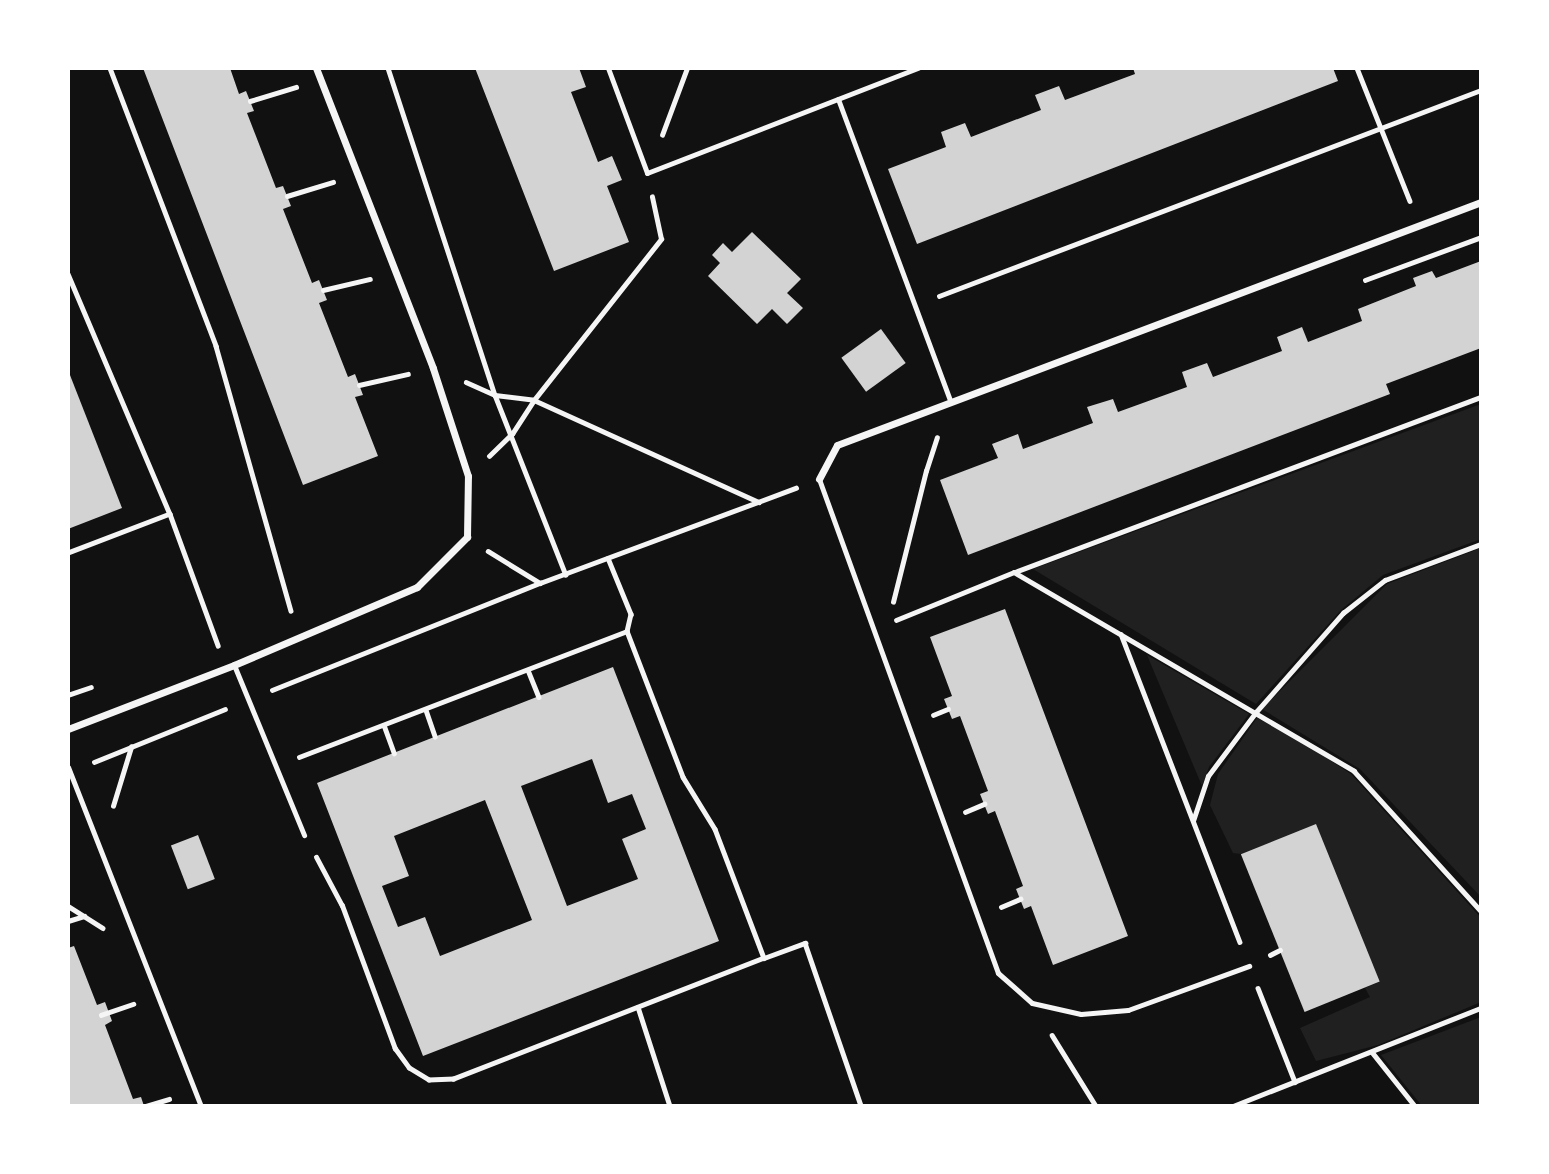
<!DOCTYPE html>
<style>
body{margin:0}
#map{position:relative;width:1549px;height:1174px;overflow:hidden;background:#111;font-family:Figtree,sans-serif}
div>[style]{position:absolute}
.green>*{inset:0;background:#202020}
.building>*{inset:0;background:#d3d3d3;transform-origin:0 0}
.path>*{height:4.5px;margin:-2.25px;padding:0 2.25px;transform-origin:2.25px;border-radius:2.25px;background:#f5f5f5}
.service>*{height:5px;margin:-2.5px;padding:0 2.5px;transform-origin:2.5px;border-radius:2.5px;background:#f5f5f5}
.minor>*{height:7px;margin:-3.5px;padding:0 3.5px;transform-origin:3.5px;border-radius:3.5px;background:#f5f5f5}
span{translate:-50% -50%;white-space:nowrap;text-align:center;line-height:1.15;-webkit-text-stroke:7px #fff;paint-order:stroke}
.frame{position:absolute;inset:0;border:70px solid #fff;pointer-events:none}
</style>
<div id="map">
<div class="green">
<div style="clip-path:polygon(1481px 404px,1481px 539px,1383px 575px,1341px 610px,1256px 704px,1033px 569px)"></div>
<div style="clip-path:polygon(1481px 548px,1481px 897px,1360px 769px,1262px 709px,1387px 584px)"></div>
<div style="clip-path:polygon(1147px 655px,1249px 714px,1209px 767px,1202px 786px)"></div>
<div style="clip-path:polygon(1257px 718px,1290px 734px,1351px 774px,1481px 918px,1481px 1002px,1378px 1045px,1316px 1061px,1300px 1028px,1370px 997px,1365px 988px,1379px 982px,1241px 854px,1233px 853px,1210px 805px,1218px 774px)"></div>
<div style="clip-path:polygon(1481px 1017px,1481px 1106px,1422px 1106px,1381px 1055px)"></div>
</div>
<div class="building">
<div style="clip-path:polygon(143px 68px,230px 68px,239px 94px,246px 91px,254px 111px,247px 113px,276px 188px,283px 186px,291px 206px,283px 209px,312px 283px,319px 280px,327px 300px,319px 303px,348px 377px,355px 374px,363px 395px,355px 397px,378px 456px,303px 485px)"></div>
<div style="clip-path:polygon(475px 68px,579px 68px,586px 87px,571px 92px,598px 162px,612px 156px,622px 180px,607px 186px,629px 242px,554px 271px)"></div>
<div style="clip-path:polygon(1133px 68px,1333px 68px,1338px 81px,917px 244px,888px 169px,946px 147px,941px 132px,965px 123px,971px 137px,1041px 110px,1035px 95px,1059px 86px,1065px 100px,1135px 74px)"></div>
<div style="clip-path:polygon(752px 232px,801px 279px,787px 293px,803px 308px,787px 324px,772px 309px,757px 324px,708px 276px,720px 263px,712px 255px,723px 243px,732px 252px)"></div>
<div style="clip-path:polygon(1481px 261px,1481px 348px,1386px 384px,1390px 394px,968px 555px,940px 480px,998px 458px,992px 444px,1018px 434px,1023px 449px,1093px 423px,1087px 407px,1113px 399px,1118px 412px,1187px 387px,1182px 372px,1207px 363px,1213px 377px,1282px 351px,1277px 337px,1302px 327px,1308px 342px,1362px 321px,1358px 309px,1416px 286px,1413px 278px,1432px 271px,1436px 278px)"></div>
<div style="left:881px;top:329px;width:42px;height:49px;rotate:54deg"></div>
<div style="clip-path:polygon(68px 370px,122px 508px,68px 529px)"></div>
<div style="clip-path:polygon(1005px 609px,1128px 936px,1053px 965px,1031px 906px,1024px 909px,1016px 889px,1023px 886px,995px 811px,988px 814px,980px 794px,988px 791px,960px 716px,952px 719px,944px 699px,952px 696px,930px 637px)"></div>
<div style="clip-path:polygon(evenodd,613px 667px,719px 941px,423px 1056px,317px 783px,613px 667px,592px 759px,608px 803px,632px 794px,646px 829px,622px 839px,638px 879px,567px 906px,521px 786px,592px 759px,613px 667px,485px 800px,532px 920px,440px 956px,425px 917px,398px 927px,382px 886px,409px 876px,394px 836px,485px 800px)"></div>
<div style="left:1316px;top:824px;width:170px;height:81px;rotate:68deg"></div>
<div style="left:198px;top:835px;width:47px;height:29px;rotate:69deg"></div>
<div style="clip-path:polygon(74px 946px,97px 1005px,105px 1002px,112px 1021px,105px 1025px,133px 1099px,141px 1097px,144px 1106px,68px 1106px,68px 948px)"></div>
</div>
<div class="path">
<div style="left:110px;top:68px;width:298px;rotate:69.1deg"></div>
<div style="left:216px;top:346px;width:275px;rotate:74.2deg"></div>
<div style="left:388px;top:68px;width:344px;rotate:71.9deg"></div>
<div style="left:495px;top:395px;width:193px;rotate:68.5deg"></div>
<div style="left:1357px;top:68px;width:143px;rotate:68.3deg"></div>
<div style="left:250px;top:101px;width:48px;rotate:-16.9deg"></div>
<div style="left:662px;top:135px;width:72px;rotate:-69.5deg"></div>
<div style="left:287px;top:196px;width:48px;rotate:-16.9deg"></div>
<div style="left:68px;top:274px;width:261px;rotate:67deg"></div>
<div style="left:170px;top:514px;width:109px;rotate:159.1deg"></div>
<div style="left:1365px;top:280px;width:124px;rotate:-20.3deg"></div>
<div style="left:323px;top:290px;width:48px;rotate:-13.2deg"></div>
<div style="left:939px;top:296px;width:580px;rotate:-20.81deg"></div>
<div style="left:466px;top:382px;width:32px;rotate:24deg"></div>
<div style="left:495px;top:395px;width:39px;rotate:7deg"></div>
<div style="left:534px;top:400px;width:247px;rotate:24.4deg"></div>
<div style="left:359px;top:385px;width:50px;rotate:-12.7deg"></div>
<div style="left:489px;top:456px;width:32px;rotate:-44deg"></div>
<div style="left:512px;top:434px;width:40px;rotate:-57.1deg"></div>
<div style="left:534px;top:400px;width:205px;rotate:-51.7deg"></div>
<div style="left:661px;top:239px;width:43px;rotate:-102.1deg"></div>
<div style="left:170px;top:514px;width:140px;rotate:69.9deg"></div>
<div style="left:488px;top:551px;width:61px;rotate:31.6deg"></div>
<div style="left:540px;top:583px;width:273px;rotate:-20.4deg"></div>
<div style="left:608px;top:558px;width:61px;rotate:67.7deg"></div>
<div style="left:631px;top:614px;width:17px;rotate:103deg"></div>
<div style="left:1015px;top:572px;width:498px;rotate:-20.6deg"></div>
<div style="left:893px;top:602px;width:135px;rotate:-75.9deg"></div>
<div style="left:926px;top:471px;width:35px;rotate:-72deg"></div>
<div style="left:896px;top:620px;width:127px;rotate:-22.1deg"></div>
<div style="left:1014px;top:572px;width:394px;rotate:30.3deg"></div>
<div style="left:1354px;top:771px;width:189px;rotate:47.8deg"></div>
<div style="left:1121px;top:634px;width:330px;rotate:68.9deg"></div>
<div style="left:528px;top:670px;width:29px;rotate:68deg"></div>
<div style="left:272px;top:690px;width:289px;rotate:-21.8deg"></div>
<div style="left:68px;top:695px;width:24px;rotate:-19deg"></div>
<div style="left:426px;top:710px;width:28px;rotate:71deg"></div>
<div style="left:933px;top:715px;width:16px;rotate:-22deg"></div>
<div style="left:384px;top:725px;width:30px;rotate:70deg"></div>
<div style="left:299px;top:757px;width:351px;rotate:-21deg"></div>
<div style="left:627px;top:631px;width:156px;rotate:69deg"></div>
<div style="left:683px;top:777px;width:61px;rotate:58.4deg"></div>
<div style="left:715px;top:829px;width:138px;rotate:69.2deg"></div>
<div style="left:764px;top:958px;width:333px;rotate:158.7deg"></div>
<div style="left:454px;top:1079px;width:25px;rotate:178deg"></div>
<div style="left:429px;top:1080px;width:23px;rotate:-149deg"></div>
<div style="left:409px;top:1068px;width:24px;rotate:-126deg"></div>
<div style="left:395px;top:1049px;width:153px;rotate:-110.3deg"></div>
<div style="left:342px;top:906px;width:55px;rotate:-118deg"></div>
<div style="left:94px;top:762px;width:141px;rotate:-22deg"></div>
<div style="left:113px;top:806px;width:62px;rotate:-73deg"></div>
<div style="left:965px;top:812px;width:21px;rotate:-23deg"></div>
<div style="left:1193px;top:821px;width:47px;rotate:-71.6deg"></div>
<div style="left:1208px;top:776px;width:80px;rotate:-53.1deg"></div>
<div style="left:1256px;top:712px;width:132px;rotate:-48.7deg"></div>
<div style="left:1343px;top:613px;width:53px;rotate:-38.2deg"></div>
<div style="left:1385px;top:580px;width:103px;rotate:-20.6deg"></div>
<div style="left:68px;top:906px;width:41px;rotate:32.2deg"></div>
<div style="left:1001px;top:907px;width:21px;rotate:-23deg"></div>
<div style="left:68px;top:921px;width:17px;rotate:-17deg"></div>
<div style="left:1270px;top:955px;width:11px;rotate:-27deg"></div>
<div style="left:764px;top:958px;width:44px;rotate:-20.1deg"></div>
<div style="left:805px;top:943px;width:172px;rotate:71deg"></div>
<div style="left:1258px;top:988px;width:101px;rotate:68.5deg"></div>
<div style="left:638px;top:1007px;width:104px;rotate:72.1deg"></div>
<div style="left:101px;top:1015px;width:34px;rotate:-19deg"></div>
<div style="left:1052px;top:1035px;width:84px;rotate:58.2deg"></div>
<div style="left:1372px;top:1052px;width:69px;rotate:51.5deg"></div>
<div style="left:146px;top:1106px;width:24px;rotate:-17deg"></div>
<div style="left:1233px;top:1106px;width:267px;rotate:-21.6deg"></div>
</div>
<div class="service">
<div style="left:608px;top:68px;width:112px;rotate:69.6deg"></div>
<div style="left:647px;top:173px;width:291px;rotate:-21.2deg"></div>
<div style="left:838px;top:99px;width:321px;rotate:69.6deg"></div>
<div style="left:819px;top:479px;width:525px;rotate:70.08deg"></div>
<div style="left:998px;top:973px;width:45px;rotate:41.4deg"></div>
<div style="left:1032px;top:1003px;width:50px;rotate:12.7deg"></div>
<div style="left:1081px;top:1014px;width:47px;rotate:-4.9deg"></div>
<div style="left:1128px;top:1010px;width:129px;rotate:-20deg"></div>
<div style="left:234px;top:665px;width:184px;rotate:67.6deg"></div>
<div style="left:68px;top:767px;width:364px;rotate:68.6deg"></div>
</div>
<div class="minor">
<div style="left:819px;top:479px;width:38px;rotate:-62deg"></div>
<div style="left:837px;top:445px;width:688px;rotate:-20.67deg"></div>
<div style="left:68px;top:729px;width:178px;rotate:-21.1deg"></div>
<div style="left:234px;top:665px;width:199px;rotate:-23.1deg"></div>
<div style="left:417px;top:587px;width:71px;rotate:-45deg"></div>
<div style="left:467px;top:537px;width:61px;rotate:-89.1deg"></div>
<div style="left:468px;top:476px;width:114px;rotate:-108deg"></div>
<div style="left:433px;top:368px;width:322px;rotate:-111.3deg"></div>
</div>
<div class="frame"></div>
</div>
